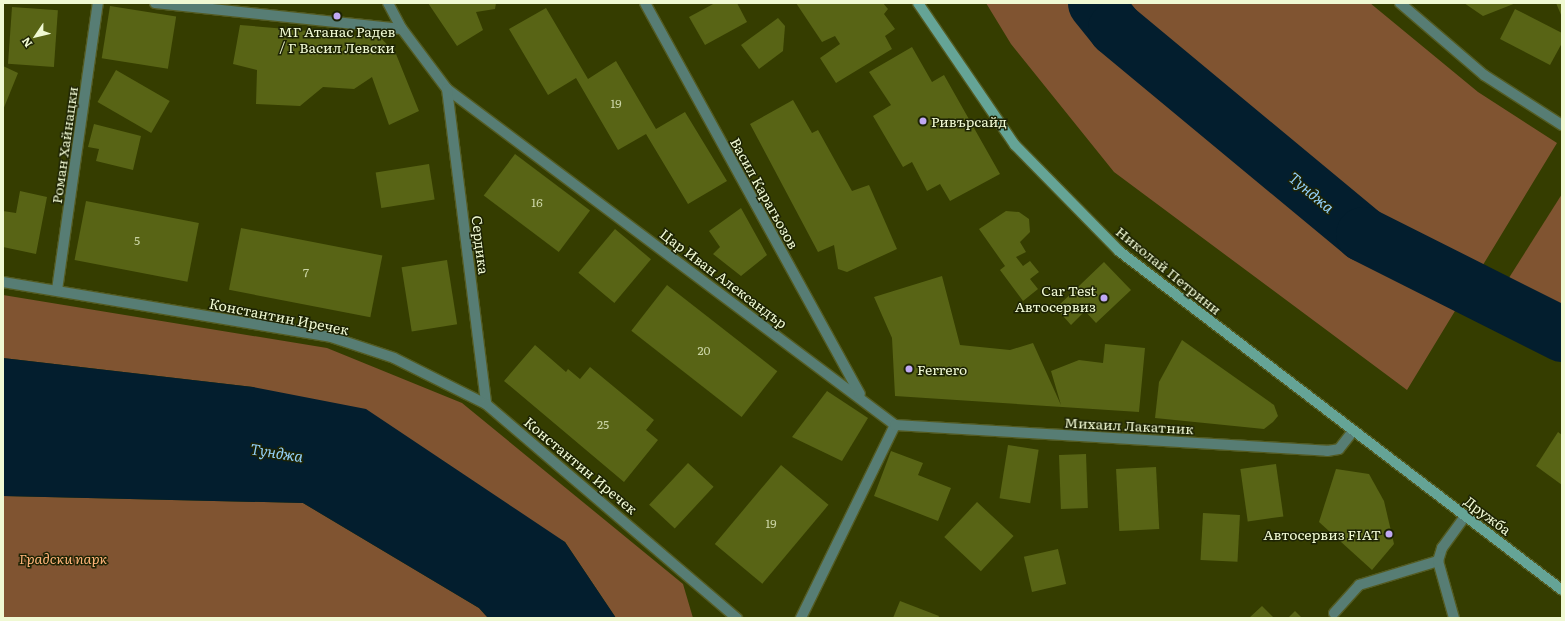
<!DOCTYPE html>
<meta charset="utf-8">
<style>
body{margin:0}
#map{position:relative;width:1565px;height:621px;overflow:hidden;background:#353d00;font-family:Literata,serif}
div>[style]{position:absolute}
.green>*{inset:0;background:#805431}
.water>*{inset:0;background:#031e2e}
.river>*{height:55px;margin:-27.5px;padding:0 27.5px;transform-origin:27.5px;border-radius:27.5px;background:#031e2e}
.building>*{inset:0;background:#586415;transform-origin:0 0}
.roads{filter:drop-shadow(1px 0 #535b22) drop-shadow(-1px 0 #535b22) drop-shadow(0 1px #535b22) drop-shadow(0 -1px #535b22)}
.lane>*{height:10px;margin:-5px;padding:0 5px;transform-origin:5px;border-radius:5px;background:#577d74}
.street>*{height:10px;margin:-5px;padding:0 5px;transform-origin:5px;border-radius:5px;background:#577d74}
.secondary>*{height:10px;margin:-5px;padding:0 5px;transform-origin:5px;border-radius:5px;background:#65a496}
.dots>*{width:11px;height:11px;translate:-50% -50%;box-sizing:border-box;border:2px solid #1d2304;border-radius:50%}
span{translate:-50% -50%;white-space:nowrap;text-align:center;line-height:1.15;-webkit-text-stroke:3px #1d2304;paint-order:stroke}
.number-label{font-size:12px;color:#cad4a4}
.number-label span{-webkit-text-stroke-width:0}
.poi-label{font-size:14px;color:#f0f9d3}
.left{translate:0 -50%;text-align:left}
.right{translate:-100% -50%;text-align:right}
.street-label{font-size:14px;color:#f0f9d3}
.park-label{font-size:14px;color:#feb379;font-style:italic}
.water-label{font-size:15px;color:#94d2fb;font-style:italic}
.frame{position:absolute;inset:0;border:4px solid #f0f9d3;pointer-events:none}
.north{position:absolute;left:16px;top:16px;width:40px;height:40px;-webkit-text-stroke:3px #1d2304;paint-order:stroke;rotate:235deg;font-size:11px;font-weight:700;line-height:16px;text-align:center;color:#f0f9d3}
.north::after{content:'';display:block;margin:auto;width:14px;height:18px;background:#f0f9d3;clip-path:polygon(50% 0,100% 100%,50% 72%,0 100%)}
</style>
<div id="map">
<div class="green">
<div style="clip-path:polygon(986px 3px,1370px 3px,1478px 92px,1557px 143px,1407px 390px,1114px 172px,1011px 44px)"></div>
<div style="clip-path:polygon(1562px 194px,1562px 352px,1488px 311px)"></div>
<div style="clip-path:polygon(3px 295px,327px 348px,462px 403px,683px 584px,693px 618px,616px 618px,565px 542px,253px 387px,3px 358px)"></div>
<div style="clip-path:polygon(3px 496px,303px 503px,479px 608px,488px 618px,3px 618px)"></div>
</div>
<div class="water">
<div style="clip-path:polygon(3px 358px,253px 387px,366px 409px,565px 542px,616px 618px,488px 618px,479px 608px,303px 503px,3px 496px)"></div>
</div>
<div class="river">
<div style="left:1095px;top:3px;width:32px;rotate:51deg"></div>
<div style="left:1115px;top:28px;width:322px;rotate:39.7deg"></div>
<div style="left:1363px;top:234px;width:223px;rotate:26.7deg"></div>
</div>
<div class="building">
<div style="clip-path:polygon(428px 3px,496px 3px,495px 9px,476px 12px,483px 30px,457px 46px)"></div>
<div style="clip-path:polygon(715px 3px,737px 3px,747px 22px,705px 45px,689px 17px)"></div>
<div style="clip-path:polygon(796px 3px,883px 3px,888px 9px,884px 14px,895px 29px,885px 36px,892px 49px,836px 83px,820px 58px,840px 44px,835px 36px,822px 42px)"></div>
<div style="clip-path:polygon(1464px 3px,1516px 3px,1483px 16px)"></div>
<div style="clip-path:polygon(1556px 3px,1562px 3px,1562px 17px)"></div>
<div style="left:110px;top:6px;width:67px;height:53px;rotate:9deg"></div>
<div style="left:12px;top:7px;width:46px;height:57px;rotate:4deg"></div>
<div style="clip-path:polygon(546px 8px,588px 79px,616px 61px,656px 129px,685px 112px,727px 181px,688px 204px,646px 134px,618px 150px,576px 78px,548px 95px,509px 29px)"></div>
<div style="clip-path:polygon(1515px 9px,1562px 33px,1562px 43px,1550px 65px,1500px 39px)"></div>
<div style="clip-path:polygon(778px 18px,785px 26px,783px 51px,759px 69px,741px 45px)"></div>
<div style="clip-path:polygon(240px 25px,380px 37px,396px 54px,419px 111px,389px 125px,372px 77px,354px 89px,323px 87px,300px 106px,256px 104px,257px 70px,233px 64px)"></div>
<div style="clip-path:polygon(912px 47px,932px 82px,944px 75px,1000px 174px,950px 201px,940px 184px,927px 191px,912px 162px,903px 167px,873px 116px,891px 105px,869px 72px)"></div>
<div style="clip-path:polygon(3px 66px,18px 73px,3px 110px)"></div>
<div style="left:116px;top:70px;width:62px;height:37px;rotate:30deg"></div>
<div style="clip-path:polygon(793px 100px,812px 133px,818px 130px,852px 191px,869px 185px,897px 249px,847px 272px,838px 269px,834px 245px,818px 252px,750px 124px)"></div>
<div style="clip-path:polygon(94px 124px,141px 136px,133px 170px,96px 161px,99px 149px,88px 147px)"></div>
<div style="left:515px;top:154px;width:94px;height:52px;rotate:37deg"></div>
<div style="left:429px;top:164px;width:36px;height:54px;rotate:81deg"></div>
<div style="clip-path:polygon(20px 191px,47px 197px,36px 254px,3px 247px,3px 211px,16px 213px)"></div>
<div style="left:86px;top:201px;width:115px;height:60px;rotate:11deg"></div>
<div style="clip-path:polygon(741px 208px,767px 255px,741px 276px,713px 254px,720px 247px,709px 231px)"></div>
<div style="clip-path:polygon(1006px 211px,1019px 212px,1029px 219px,1030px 232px,1020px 242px,1026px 252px,1016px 257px,1023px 266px,1030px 261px,1039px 272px,1030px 279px,1038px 289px,1023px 301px,1000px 270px,1005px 266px,979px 229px)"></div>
<div style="left:241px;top:228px;width:144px;height:63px;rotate:11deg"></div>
<div style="left:615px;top:229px;width:47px;height:57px;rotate:40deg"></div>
<div style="left:447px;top:260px;width:65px;height:46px;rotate:81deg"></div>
<div style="clip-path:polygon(1104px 262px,1131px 290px,1096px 323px,1085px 311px,1071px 325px,1056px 308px)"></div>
<div style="clip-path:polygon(942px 276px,960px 345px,1010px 350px,1033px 343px,1061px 405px,1051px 371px,1079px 360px,1103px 363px,1105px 344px,1145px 348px,1139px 412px,895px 396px,892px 338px,874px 297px)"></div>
<div style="left:667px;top:285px;width:140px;height:58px;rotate:38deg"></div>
<div style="clip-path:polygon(1182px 340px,1274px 405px,1278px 416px,1273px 422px,1264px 429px,1155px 418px,1159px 382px)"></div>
<div style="clip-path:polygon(535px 345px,566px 372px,568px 369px,580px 379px,590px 367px,654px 420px,646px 430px,658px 440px,624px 482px,504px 381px)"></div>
<div style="clip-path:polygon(827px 391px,868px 418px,842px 461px,792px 437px)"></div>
<div style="clip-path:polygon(1558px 432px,1562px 435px,1562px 485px,1536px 466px)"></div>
<div style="left:1008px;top:445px;width:31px;height:54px;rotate:9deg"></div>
<div style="clip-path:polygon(891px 451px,923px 463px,918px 475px,951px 488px,938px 521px,874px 496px)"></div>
<div style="left:1086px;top:454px;width:54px;height:27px;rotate:88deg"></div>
<div style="left:688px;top:463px;width:35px;height:57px;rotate:43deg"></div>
<div style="left:1276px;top:464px;width:53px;height:36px;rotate:82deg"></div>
<div style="left:781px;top:465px;width:62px;height:103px;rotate:40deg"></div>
<div style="left:1156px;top:467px;width:62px;height:40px;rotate:87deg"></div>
<div style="clip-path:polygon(1336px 469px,1369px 474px,1384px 501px,1394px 544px,1372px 570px,1319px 522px)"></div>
<div style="left:977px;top:502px;width:50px;height:48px;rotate:43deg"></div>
<div style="left:1203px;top:513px;width:37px;height:47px;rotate:3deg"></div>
<div style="left:1058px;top:549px;width:36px;height:35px;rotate:77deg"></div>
<div style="clip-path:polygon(900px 601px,939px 616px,938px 618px,893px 618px)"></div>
<div style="clip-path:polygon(1262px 606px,1274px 618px,1249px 618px)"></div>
<div style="clip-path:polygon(1295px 611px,1302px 618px,1288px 618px)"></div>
</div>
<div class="roads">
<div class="lane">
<div style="left:1334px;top:613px;width:38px;rotate:-48deg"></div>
<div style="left:1359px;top:585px;width:83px;rotate:-16.9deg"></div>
</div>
<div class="street">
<div style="left:155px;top:3px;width:248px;rotate:6deg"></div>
<div style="left:388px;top:3px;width:30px;rotate:62deg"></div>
<div style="left:402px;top:29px;width:75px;rotate:53.1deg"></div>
<div style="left:447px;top:89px;width:560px;rotate:36.87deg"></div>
<div style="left:895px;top:425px;width:215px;rotate:116deg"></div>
<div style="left:645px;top:3px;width:446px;rotate:61.2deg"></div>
<div style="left:1400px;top:3px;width:111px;rotate:40.6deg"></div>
<div style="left:1484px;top:75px;width:93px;rotate:32.7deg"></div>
<div style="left:447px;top:89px;width:317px;rotate:82.9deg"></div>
<div style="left:3px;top:282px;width:333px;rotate:9.5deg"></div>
<div style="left:331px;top:337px;width:66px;rotate:18.4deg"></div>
<div style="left:394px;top:358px;width:103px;rotate:26.6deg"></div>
<div style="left:486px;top:404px;width:330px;rotate:40.5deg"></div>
<div style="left:57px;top:290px;width:290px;rotate:-81.9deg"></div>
<div style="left:895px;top:425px;width:433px;rotate:3.4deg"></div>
<div style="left:1327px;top:451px;width:12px;rotate:-9deg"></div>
<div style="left:1339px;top:449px;width:23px;rotate:-52deg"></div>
<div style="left:1454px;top:618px;width:59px;rotate:-105.7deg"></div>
<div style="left:1438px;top:561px;width:14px;rotate:-73deg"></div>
<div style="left:1442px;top:548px;width:41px;rotate:-54deg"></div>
</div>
<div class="secondary">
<div style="left:918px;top:3px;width:172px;rotate:55.7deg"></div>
<div style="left:1015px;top:145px;width:148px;rotate:45.5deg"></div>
<div style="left:1119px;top:251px;width:558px;rotate:37.42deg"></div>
</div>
</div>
<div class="dots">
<div style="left:337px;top:16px;background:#c0a8f4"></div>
<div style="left:923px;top:121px;background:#c0a8f4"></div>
<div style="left:1104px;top:298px;background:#c0a8f4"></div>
<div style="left:909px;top:369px;background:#c0a8f4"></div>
<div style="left:1389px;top:534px;background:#c0a8f4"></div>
</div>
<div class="number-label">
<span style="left:616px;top:104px">19</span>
<span style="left:537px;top:203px">16</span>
<span style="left:137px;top:241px">5</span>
<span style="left:306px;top:273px">7</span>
<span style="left:704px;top:351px">20</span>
<span style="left:603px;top:425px">25</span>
<span style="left:771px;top:524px">19</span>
</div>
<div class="poi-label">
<span style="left:337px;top:39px">МГ Атанас Радев<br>/ Г Васил Левски</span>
<span class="left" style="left:931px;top:121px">Ривърсайд</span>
<span class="right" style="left:1096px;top:298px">Car Test<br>Автосервиз</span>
<span class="left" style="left:917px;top:369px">Ferrero</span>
<span class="right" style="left:1381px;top:534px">Автосервиз FIAT</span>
</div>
<div class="street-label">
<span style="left:64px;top:145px;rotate:-82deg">Роман Хайнацки</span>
<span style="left:765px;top:193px;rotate:61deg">Васил Карагьозов</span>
<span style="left:481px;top:245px;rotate:83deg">Сердика</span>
<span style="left:1169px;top:270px;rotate:39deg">Николай Петрини</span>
<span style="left:724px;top:278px;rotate:37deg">Цар Иван Александър</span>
<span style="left:279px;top:316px;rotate:11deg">Константин Иречек</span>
<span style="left:1129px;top:425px;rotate:3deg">Михаил Лакатник</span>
<span style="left:581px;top:465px;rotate:40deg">Константин Иречек</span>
<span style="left:1488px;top:515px;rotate:37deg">Дружба</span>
</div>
<div class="park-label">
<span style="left:63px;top:558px">Градски парк</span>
</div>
<div class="water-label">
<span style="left:1312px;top:192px;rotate:40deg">Тунджа</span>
<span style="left:277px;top:452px;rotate:9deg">Тунджа</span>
</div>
<div class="frame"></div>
<div class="north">N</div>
</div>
